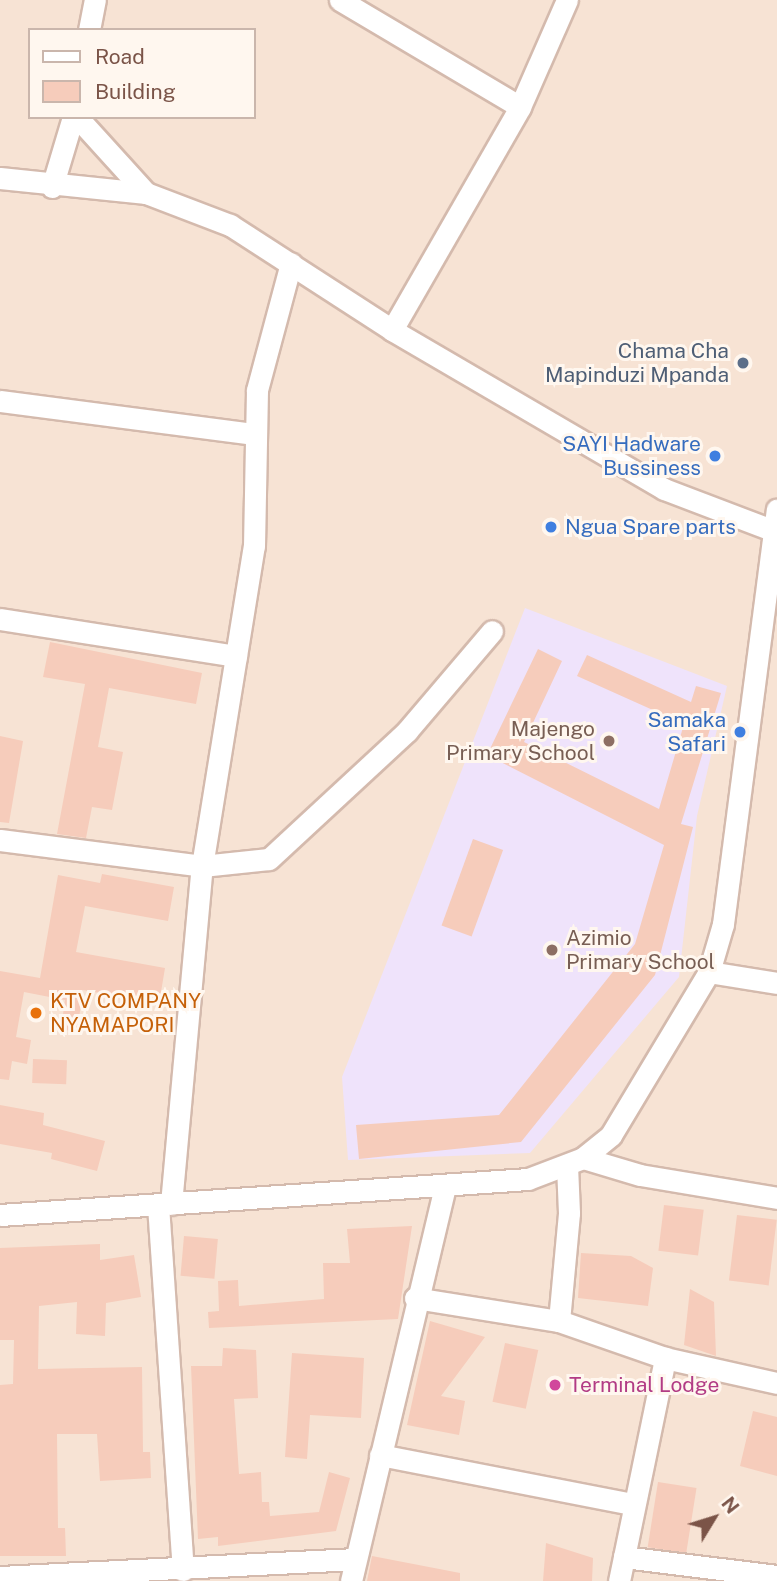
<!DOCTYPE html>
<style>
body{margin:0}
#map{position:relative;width:777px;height:1581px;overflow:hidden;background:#fef2e6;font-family:"Public Sans",sans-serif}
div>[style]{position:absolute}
.residential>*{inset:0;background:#f7e3d4}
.education>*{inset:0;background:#efe3fb}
.building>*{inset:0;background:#f6ccbb;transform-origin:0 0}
.roads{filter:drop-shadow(2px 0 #d4baad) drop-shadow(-2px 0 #d4baad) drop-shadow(0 2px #d4baad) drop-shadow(0 -2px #d4baad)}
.minor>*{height:21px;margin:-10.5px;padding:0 10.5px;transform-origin:10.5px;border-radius:10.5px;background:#fff}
.dots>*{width:19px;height:19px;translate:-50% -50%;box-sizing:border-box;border:4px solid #fff7ef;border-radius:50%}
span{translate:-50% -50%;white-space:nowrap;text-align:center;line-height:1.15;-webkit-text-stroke:6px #fff7ef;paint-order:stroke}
.service-label{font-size:21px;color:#4e5e75}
.right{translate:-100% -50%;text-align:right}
.shop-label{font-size:21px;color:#366cbe}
.left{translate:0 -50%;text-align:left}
.education-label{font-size:21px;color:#785e54}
.food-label{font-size:21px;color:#c56008}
.hotel-label{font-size:21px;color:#b23c85}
.legend{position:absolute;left:28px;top:28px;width:228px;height:91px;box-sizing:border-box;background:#fff7ef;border:2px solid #cab6ac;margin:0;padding:9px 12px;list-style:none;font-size:21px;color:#7b5448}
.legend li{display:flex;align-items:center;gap:14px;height:35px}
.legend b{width:35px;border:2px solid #cab6ac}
.north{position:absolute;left:679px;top:1483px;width:70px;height:70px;-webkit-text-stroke:5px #fff7ef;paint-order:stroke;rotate:52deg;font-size:19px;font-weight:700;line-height:28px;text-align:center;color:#7b5448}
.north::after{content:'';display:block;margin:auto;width:24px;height:32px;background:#7b5448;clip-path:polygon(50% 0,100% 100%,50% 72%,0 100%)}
</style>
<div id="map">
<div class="residential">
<div style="clip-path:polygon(evenodd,0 0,777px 0,777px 1581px,0 1581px,0 0,30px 30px,254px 30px,254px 117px,30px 117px,30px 30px)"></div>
</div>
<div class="education">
<div style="clip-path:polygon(525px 608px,727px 686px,697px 816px,679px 977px,530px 1153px,348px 1160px,342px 1077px)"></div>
</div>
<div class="building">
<div style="clip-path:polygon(50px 642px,202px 673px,196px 704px,109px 688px,98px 747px,123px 752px,112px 810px,92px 807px,86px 838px,57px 834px,85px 684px,43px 677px)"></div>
<div style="clip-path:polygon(538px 649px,562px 661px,524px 742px,659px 809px,684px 724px,577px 676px,587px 655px,691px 702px,696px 686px,721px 693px,681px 824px,693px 827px,655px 975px,521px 1142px,359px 1159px,356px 1125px,499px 1115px,635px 944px,664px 845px,487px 755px)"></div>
<div style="clip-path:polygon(0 736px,23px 741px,9px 823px,0 822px)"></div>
<div style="left:473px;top:839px;width:32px;height:92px;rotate:20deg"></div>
<div style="clip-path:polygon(102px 874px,174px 887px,168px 921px,85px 906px,76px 952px,165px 968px,159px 1004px,83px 990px,77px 1032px,61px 1029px,65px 1000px,24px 992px,16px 1037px,31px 1040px,27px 1064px,12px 1061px,9px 1080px,0 1079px,0 971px,40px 978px,58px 875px,100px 883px)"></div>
<div style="left:33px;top:1059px;width:34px;height:24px;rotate:2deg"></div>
<div style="clip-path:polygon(0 1105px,44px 1113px,43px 1125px,105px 1141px,97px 1171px,51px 1159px,52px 1153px,0 1144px)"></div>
<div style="left:664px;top:1205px;width:40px;height:46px;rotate:7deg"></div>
<div style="left:737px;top:1215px;width:40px;height:66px;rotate:7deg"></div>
<div style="clip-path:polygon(412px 1226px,398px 1319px,209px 1328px,208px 1312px,219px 1311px,218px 1281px,238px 1280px,239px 1306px,324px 1299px,323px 1263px,350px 1263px,347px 1229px)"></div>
<div style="left:184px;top:1236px;width:34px;height:40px;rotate:5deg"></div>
<div style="clip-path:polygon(100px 1244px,100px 1260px,134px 1255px,141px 1297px,106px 1303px,105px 1336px,76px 1334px,77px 1302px,39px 1306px,38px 1369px,142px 1367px,143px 1452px,150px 1452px,151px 1478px,100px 1481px,97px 1434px,57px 1434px,58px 1528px,65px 1528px,66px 1556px,0 1556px,0 1385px,13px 1384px,14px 1340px,0 1340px,0 1248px)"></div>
<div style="clip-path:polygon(581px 1253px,631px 1256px,653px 1268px,648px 1306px,578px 1298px)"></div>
<div style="clip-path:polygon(690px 1289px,714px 1302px,716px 1356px,684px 1345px)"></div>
<div style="clip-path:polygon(430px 1321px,485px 1337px,441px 1396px,465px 1401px,459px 1435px,407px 1425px)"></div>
<div style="left:505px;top:1343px;width:34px;height:60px;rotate:12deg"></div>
<div style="clip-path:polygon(223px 1348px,256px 1350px,258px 1398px,234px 1399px,239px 1474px,261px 1472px,262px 1502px,269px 1502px,270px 1516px,319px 1512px,329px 1472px,350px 1478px,336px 1531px,218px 1546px,218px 1537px,198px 1539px,191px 1366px,222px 1366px)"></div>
<div style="clip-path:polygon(292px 1353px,364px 1358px,361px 1418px,310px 1415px,307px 1459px,285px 1457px)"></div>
<div style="clip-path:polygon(753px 1411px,777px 1417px,777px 1476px,740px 1466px)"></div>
<div style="left:658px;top:1482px;width:39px;height:66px;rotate:9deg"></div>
<div style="clip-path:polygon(546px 1543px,593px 1558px,592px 1581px,543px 1581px)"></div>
<div style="clip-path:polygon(372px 1556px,460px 1573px,460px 1581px,367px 1581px)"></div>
</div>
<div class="roads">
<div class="minor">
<div style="left:340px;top:0;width:209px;rotate:30.7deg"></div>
<div style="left:89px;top:30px;width:31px;rotate:-79deg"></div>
<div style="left:77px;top:117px;width:103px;rotate:47.8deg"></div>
<div style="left:0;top:178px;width:147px;rotate:5.9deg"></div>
<div style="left:146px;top:193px;width:90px;rotate:20.9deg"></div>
<div style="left:230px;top:225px;width:193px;rotate:32.9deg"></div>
<div style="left:392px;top:330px;width:315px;rotate:30.3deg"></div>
<div style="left:664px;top:489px;width:121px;rotate:20.8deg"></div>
<div style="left:52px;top:187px;width:73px;rotate:-73.3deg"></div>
<div style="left:392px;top:330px;width:257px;rotate:-60.1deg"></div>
<div style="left:520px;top:107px;width:117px;rotate:-66.3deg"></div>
<div style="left:0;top:401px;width:256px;rotate:7.4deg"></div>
<div style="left:0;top:619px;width:239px;rotate:8.9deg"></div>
<div style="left:0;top:840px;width:204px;rotate:7.3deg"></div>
<div style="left:202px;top:866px;width:67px;rotate:-6deg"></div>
<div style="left:269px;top:859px;width:188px;rotate:-42.8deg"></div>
<div style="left:407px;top:731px;width:131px;rotate:-49.6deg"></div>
<div style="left:709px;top:972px;width:69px;rotate:9.2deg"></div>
<div style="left:583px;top:1158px;width:59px;rotate:16.6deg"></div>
<div style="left:640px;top:1175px;width:139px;rotate:9.5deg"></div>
<div style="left:171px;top:1204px;width:339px;rotate:-84.8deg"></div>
<div style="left:202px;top:866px;width:324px;rotate:-80.8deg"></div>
<div style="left:254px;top:546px;width:156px;rotate:-88.9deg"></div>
<div style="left:257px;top:390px;width:131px;rotate:-75deg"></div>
<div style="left:158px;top:1205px;width:366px;rotate:86.1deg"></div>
<div style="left:0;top:1215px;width:529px;rotate:-3.9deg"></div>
<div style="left:528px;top:1179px;width:59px;rotate:-20.9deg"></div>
<div style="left:583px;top:1158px;width:36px;rotate:-39deg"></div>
<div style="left:611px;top:1135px;width:190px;rotate:-59deg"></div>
<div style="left:709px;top:972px;width:50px;rotate:-73.7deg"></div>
<div style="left:723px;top:924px;width:418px;rotate:-82.6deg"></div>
<div style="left:415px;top:1298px;width:146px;rotate:9.1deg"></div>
<div style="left:559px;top:1321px;width:112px;rotate:19.2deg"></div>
<div style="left:665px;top:1358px;width:115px;rotate:12.6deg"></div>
<div style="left:559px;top:1321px;width:108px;rotate:-84.7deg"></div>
<div style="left:569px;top:1213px;width:47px;rotate:-92.4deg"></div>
<div style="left:380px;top:1455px;width:256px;rotate:11deg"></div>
<div style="left:624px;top:1557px;width:154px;rotate:7.1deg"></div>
<div style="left:0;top:1577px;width:355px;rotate:-2.9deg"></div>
<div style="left:351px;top:1581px;width:406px;rotate:-76.6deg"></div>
<div style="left:619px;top:1581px;width:228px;rotate:-78.3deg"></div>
</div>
</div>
<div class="dots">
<div style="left:743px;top:363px;background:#5c6f8a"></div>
<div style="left:715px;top:456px;background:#3f7fe0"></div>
<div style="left:551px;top:527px;background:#3f7fe0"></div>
<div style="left:740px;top:732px;background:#3f7fe0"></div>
<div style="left:609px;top:741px;background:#8d6e63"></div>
<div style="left:552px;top:950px;background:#8d6e63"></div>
<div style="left:36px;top:1013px;background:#e8710a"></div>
<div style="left:555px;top:1385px;background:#d1479c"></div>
</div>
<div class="service-label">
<span class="right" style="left:729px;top:363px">Chama Cha<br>Mapinduzi Mpanda</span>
</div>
<div class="shop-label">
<span class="right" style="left:701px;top:456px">SAYI Hadware<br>Bussiness</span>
<span class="left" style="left:565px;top:527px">Ngua Spare parts</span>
<span class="right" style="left:726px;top:732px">Samaka<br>Safari</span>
</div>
<div class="education-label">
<span class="right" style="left:595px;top:741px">Majengo<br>Primary School</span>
<span class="left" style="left:566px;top:950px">Azimio<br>Primary School</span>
</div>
<div class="food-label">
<span class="left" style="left:50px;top:1013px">KTV COMPANY<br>NYAMAPORI</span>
</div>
<div class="hotel-label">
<span class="left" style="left:569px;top:1385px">Terminal Lodge</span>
</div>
<ul class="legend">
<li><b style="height:9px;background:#fff"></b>Road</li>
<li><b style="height:19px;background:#f6ccbb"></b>Building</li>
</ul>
<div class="north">N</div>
</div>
